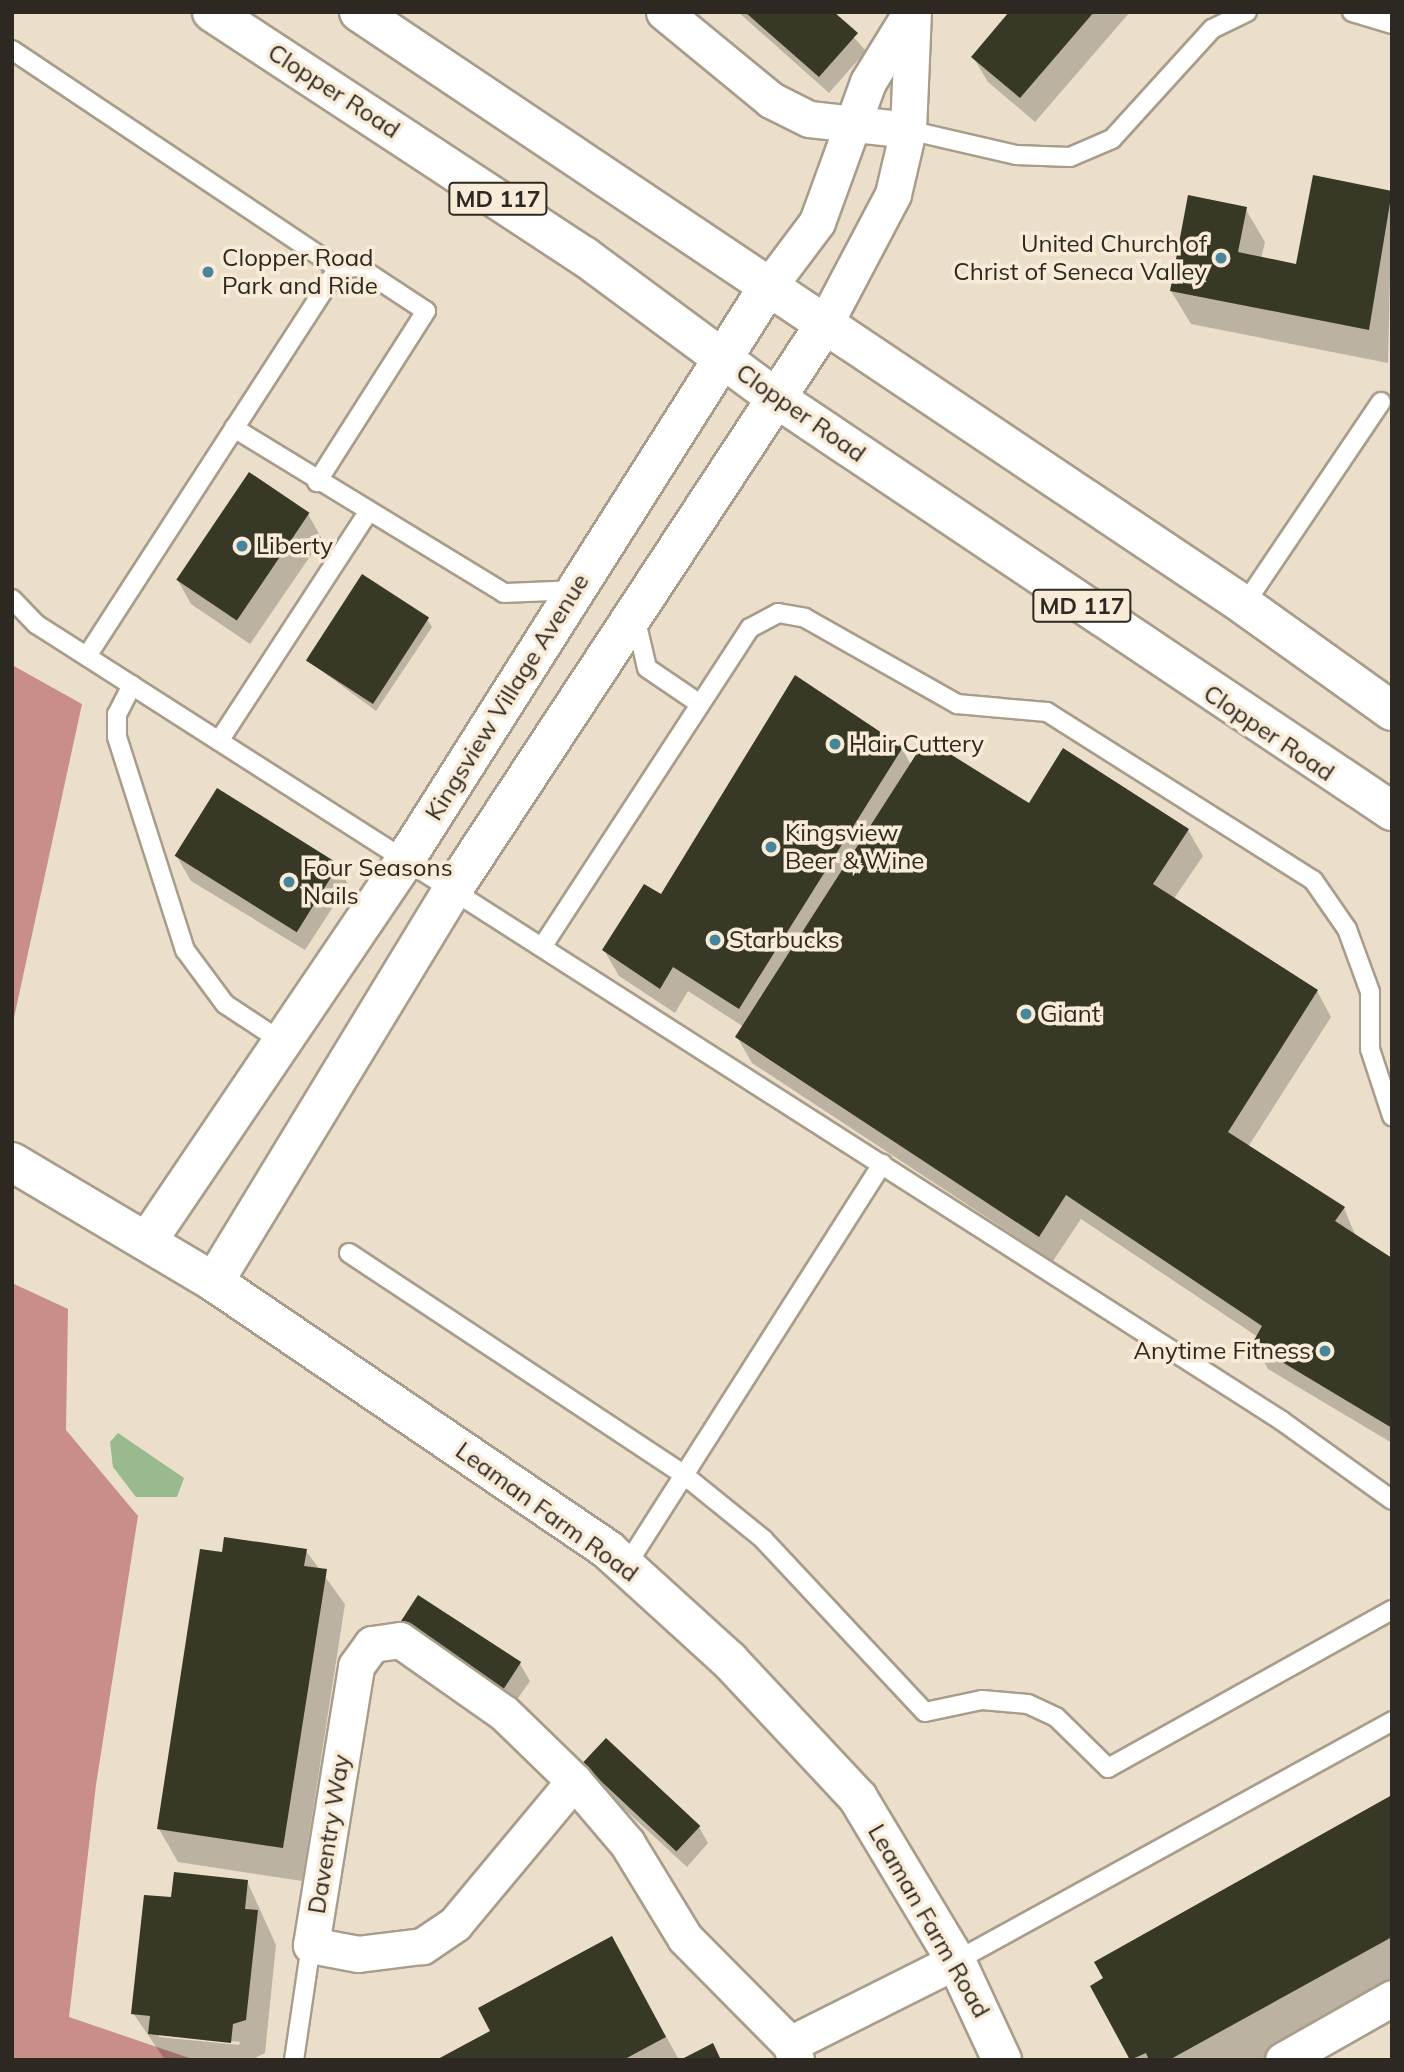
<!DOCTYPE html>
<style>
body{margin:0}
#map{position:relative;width:1404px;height:2072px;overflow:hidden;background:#ebdfcb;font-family:Mulish,sans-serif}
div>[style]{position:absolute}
.forest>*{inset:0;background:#c98e89}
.water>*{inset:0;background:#99ba8c}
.shadow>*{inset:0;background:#0003}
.building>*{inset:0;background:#383826;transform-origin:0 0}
.roads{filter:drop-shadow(2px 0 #a89d8a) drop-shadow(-2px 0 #a89d8a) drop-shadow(0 2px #a89d8a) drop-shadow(0 -2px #a89d8a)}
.service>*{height:18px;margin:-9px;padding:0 9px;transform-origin:9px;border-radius:9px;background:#fff}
.minor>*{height:35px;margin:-17.5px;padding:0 17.5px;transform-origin:17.5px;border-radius:17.5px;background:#fff}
.tertiary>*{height:38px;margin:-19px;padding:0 19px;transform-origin:19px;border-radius:19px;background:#fff}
.primary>*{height:38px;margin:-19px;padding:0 19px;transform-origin:19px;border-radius:19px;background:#fff}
.dots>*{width:19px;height:19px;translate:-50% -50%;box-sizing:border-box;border:4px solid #f8ecd8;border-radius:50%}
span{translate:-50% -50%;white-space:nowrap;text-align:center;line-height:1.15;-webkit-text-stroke:7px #f8ecd8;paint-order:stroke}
.shield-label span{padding:2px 5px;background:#f8ecd8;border:2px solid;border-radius:5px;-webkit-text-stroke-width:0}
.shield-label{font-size:23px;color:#2d2821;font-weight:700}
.street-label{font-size:24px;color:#2d2821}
.poi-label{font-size:24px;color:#2d2821}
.right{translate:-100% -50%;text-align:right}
.left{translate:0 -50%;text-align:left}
.frame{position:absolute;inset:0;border:14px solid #2d2821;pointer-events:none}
</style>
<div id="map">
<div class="forest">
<div style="clip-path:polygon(12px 665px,82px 704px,12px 1027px)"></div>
<div style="clip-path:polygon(12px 1283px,68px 1309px,66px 1430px,138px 1516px,96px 1785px,69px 2017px,195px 2060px,12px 2060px)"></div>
</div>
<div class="water">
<div style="clip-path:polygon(118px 1433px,184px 1478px,177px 1497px,136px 1497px,113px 1467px,110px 1442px)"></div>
</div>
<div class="shadow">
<div style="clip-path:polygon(738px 12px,831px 12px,866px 51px,829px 93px)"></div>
<div style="clip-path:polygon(1011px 12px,1130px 12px,1035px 122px,988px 82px,973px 57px)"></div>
<div style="clip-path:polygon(1315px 178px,1392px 193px,1388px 363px,1191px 324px,1171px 291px,1245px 208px,1265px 242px,1261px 259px,1297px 266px)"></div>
<div style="clip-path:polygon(308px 514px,322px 539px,250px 644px,191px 604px,177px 579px)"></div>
<div style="clip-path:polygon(427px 619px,432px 627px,376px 711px,307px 660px)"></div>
<div style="clip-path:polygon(902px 748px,911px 765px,1029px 806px,1188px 830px,1203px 856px,1173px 900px,1317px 991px,1331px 1017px,1248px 1147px,1344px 1208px,1356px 1237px,1392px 1260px,1392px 1443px,1268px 1369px,1254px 1344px,1258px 1337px,1081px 1219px,1053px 1261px,752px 1063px,737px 1037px,744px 1027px,688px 991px,675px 1013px,619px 976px,604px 950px,662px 897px)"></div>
<div style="clip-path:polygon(284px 831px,338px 867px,348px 884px,305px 950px,191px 881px,176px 855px)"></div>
<div style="clip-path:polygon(306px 1551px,345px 1604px,302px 1881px,178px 1862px,159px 1829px,224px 1554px)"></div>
<div style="clip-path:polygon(410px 1641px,520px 1664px,530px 1681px,511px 1708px)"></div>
<div style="clip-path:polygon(584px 1764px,699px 1827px,708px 1843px,687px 1867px,594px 1781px)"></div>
<div style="clip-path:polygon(1392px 1797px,1392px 1998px,1279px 2060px,1132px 2060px,1092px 1987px)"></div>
<div style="clip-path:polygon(evenodd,247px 1881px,276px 1945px,265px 2053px,251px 2060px,165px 2060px,133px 2013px,172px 1899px,247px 1881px,159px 2033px,240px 2042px,239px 2045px,159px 2037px,159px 2033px)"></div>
<div style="clip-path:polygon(612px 1938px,679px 2060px,440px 2060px,493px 2032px)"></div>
</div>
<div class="building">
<div style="clip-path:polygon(745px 12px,834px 12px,858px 33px,819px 77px)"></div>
<div style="clip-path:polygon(1009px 12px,1094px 12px,1020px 98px,971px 57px)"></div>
<div style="clip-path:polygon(1313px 175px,1392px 191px,1369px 330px,1170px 291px,1188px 195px,1247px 207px,1238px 252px,1296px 264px)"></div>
<div style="left:249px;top:472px;width:73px;height:130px;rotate:34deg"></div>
<div style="left:362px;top:574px;width:80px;height:103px;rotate:33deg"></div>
<div style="clip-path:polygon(795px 675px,903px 747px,739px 1009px,673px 967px,660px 989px,602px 950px,644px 884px,661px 894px)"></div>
<div style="clip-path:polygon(926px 739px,1029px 803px,1063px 748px,1189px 829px,1153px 884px,1318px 990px,1228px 1132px,1345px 1207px,1335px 1221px,1392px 1258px,1392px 1428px,1252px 1344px,1262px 1326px,1066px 1195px,1039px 1237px,735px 1037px)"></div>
<div style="left:217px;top:788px;width:144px;height:80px;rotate:32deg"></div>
<div style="clip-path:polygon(224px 1537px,307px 1549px,304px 1566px,327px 1569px,283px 1848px,157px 1829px,200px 1549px,222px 1552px)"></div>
<div style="left:418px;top:1595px;width:123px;height:35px;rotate:33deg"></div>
<div style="left:606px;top:1738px;width:129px;height:35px;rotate:43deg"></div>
<div style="clip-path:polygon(1392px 1795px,1392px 1937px,1169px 2060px,1149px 2060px,1146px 2053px,1130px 2060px,1090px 1986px,1103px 1978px,1094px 1962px)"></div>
<div style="clip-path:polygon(174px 1872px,248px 1880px,245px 1909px,258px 1910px,246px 2020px,233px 2024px,231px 2043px,148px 2034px,150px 2016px,131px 2014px,144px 1895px,171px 1897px)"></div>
<div style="clip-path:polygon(612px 1936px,666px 2037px,623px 2060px,436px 2060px,490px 2031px,478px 2008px)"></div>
<div style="clip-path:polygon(713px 2043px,721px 2060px,680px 2060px)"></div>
</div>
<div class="roads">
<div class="service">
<div style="left:1352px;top:12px;width:42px;rotate:16.7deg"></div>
<div style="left:12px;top:50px;width:392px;rotate:33.8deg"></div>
<div style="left:338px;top:268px;width:21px;rotate:-3deg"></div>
<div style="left:359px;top:267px;width:80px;rotate:33.3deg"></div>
<div style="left:426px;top:311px;width:203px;rotate:122.5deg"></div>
<div style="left:908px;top:130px;width:111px;rotate:13deg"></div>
<div style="left:1016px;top:155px;width:54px;rotate:2.1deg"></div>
<div style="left:1070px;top:157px;width:46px;rotate:-23.2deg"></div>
<div style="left:1112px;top:139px;width:149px;rotate:-47.7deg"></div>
<div style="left:1212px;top:29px;width:39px;rotate:-26deg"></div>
<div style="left:234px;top:428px;width:316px;rotate:31.4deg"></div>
<div style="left:504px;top:593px;width:71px;rotate:-2.4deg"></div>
<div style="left:12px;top:599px;width:35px;rotate:46deg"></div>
<div style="left:36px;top:624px;width:1479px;rotate:32.6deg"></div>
<div style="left:1282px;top:1421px;width:135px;rotate:35.7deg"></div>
<div style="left:1244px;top:605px;width:245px;rotate:-56deg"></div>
<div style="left:636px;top:621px;width:48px;rotate:76.8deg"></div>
<div style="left:647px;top:668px;width:64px;rotate:34.2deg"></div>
<div style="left:87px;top:656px;width:462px;rotate:-57.1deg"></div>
<div style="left:132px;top:685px;width:33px;rotate:117deg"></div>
<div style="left:117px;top:714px;width:23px;rotate:90deg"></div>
<div style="left:117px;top:737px;width:224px;rotate:72.3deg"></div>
<div style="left:185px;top:950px;width:67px;rotate:53.5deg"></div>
<div style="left:225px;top:1004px;width:67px;rotate:33.5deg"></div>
<div style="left:219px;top:741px;width:271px;rotate:-56.9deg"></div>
<div style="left:544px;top:944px;width:377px;rotate:-56.9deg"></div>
<div style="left:750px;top:628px;width:32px;rotate:-28deg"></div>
<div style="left:778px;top:613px;width:27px;rotate:10deg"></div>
<div style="left:805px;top:618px;width:175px;rotate:29.5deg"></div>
<div style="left:957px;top:704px;width:90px;rotate:5.1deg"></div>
<div style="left:1047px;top:712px;width:315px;rotate:32.3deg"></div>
<div style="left:1313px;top:880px;width:60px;rotate:55.2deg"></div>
<div style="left:1347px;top:929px;width:67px;rotate:69.9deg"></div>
<div style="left:1370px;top:992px;width:57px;rotate:90deg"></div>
<div style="left:1370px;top:1049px;width:71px;rotate:71.8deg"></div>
<div style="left:349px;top:1253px;width:402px;rotate:33.5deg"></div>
<div style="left:684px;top:1475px;width:102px;rotate:39deg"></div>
<div style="left:763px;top:1539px;width:237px;rotate:46.9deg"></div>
<div style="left:925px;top:1712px;width:58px;rotate:-11.9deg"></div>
<div style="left:982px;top:1700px;width:46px;rotate:5deg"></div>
<div style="left:1028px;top:1704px;width:31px;rotate:25deg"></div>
<div style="left:1056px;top:1717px;width:73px;rotate:44.4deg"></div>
<div style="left:1108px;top:1768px;width:325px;rotate:-29.1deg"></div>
<div style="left:626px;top:1566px;width:477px;rotate:-57.5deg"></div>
<div style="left:956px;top:1961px;width:498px;rotate:-28.8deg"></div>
<div style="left:294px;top:2060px;width:116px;rotate:-81.6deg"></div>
</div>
<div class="minor">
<div style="left:664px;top:12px;width:139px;rotate:39.4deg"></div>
<div style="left:771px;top:100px;width:42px;rotate:26.6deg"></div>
<div style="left:809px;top:119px;width:100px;rotate:6.3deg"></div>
<div style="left:766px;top:290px;width:85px;rotate:-53.1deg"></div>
<div style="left:817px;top:222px;width:149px;rotate:-70deg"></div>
<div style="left:868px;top:82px;width:82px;rotate:-58.4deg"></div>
<div style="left:823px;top:327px;width:150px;rotate:-62.2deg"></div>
<div style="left:893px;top:194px;width:66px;rotate:-76.8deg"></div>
<div style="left:908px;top:130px;width:118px;rotate:-87.6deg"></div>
<div style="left:400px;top:1640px;width:127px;rotate:35.1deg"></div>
<div style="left:504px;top:1713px;width:98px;rotate:44.2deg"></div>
<div style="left:574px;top:1781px;width:186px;rotate:129.8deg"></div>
<div style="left:455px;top:1924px;width:40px;rotate:146deg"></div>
<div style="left:422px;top:1946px;width:64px;rotate:172.9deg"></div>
<div style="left:358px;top:1954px;width:48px;rotate:-169.2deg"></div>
<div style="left:311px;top:1945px;width:283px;rotate:-80.8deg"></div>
<div style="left:356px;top:1666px;width:27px;rotate:-54deg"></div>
<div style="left:372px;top:1644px;width:28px;rotate:-8deg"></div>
<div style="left:574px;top:1781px;width:82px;rotate:49.5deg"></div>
<div style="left:627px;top:1843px;width:111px;rotate:58.6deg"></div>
<div style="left:685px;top:1938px;width:149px;rotate:45.3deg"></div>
<div style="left:790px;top:2044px;width:17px;rotate:69deg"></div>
<div style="left:790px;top:2044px;width:186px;rotate:-26.6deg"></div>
<div style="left:1283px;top:2060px;width:125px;rotate:-29.6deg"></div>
</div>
<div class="tertiary">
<div style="left:12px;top:1162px;width:235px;rotate:30.7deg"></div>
<div style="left:214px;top:1282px;width:477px;rotate:34.2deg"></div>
<div style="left:608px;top:1550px;width:164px;rotate:42.3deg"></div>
<div style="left:729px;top:1660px;width:189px;rotate:46.9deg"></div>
<div style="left:858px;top:1798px;width:190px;rotate:59deg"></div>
<div style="left:956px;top:1961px;width:109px;rotate:65.1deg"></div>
<div style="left:148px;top:1240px;width:459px;rotate:-55.9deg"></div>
<div style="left:405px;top:860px;width:675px;rotate:-57.65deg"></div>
<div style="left:214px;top:1282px;width:461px;rotate:-58.7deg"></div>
<div style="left:454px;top:888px;width:671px;rotate:-56.66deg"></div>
</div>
<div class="primary">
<div style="left:212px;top:12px;width:445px;rotate:33.3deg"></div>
<div style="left:584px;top:256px;width:239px;rotate:36.5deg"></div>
<div style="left:776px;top:398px;width:742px;rotate:33.84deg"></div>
<div style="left:359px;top:12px;width:1065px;rotate:33.82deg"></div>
<div style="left:1244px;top:605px;width:182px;rotate:35.6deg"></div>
</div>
</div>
<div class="dots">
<div style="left:1221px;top:258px;background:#47869a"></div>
<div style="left:208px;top:272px;background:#47869a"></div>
<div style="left:242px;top:546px;background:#47869a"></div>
<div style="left:835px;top:744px;background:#47869a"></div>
<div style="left:771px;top:847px;background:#47869a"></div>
<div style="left:289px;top:882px;background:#47869a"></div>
<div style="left:715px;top:940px;background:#47869a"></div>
<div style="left:1026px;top:1014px;background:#47869a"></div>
<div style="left:1325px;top:1351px;background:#47869a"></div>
</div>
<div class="shield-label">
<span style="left:498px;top:199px">MD 117</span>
<span style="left:1082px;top:606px">MD 117</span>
</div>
<div class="street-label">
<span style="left:334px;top:91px;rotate:33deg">Clopper Road</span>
<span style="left:801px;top:413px;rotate:35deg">Clopper Road</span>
<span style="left:507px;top:697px;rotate:-58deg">Kingsview Village Avenue</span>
<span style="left:1269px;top:733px;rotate:34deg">Clopper Road</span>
<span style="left:547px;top:1512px;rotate:36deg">Leaman Farm Road</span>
<span style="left:329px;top:1834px;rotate:-81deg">Daventry Way</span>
<span style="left:929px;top:1921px;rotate:60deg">Leaman Farm Road</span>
</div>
<div class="poi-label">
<span class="right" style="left:1207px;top:258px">United Church of<br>Christ of Seneca Valley</span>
<span class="left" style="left:222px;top:272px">Clopper Road<br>Park and Ride</span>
<span class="left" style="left:256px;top:546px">Liberty</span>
<span class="left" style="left:849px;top:744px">Hair Cuttery</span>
<span class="left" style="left:785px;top:847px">Kingsview<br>Beer &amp; Wine</span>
<span class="left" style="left:303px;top:882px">Four Seasons<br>Nails</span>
<span class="left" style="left:729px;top:940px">Starbucks</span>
<span class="left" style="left:1040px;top:1014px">Giant</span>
<span class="right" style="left:1311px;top:1351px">Anytime Fitness</span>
</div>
<div class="frame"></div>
</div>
